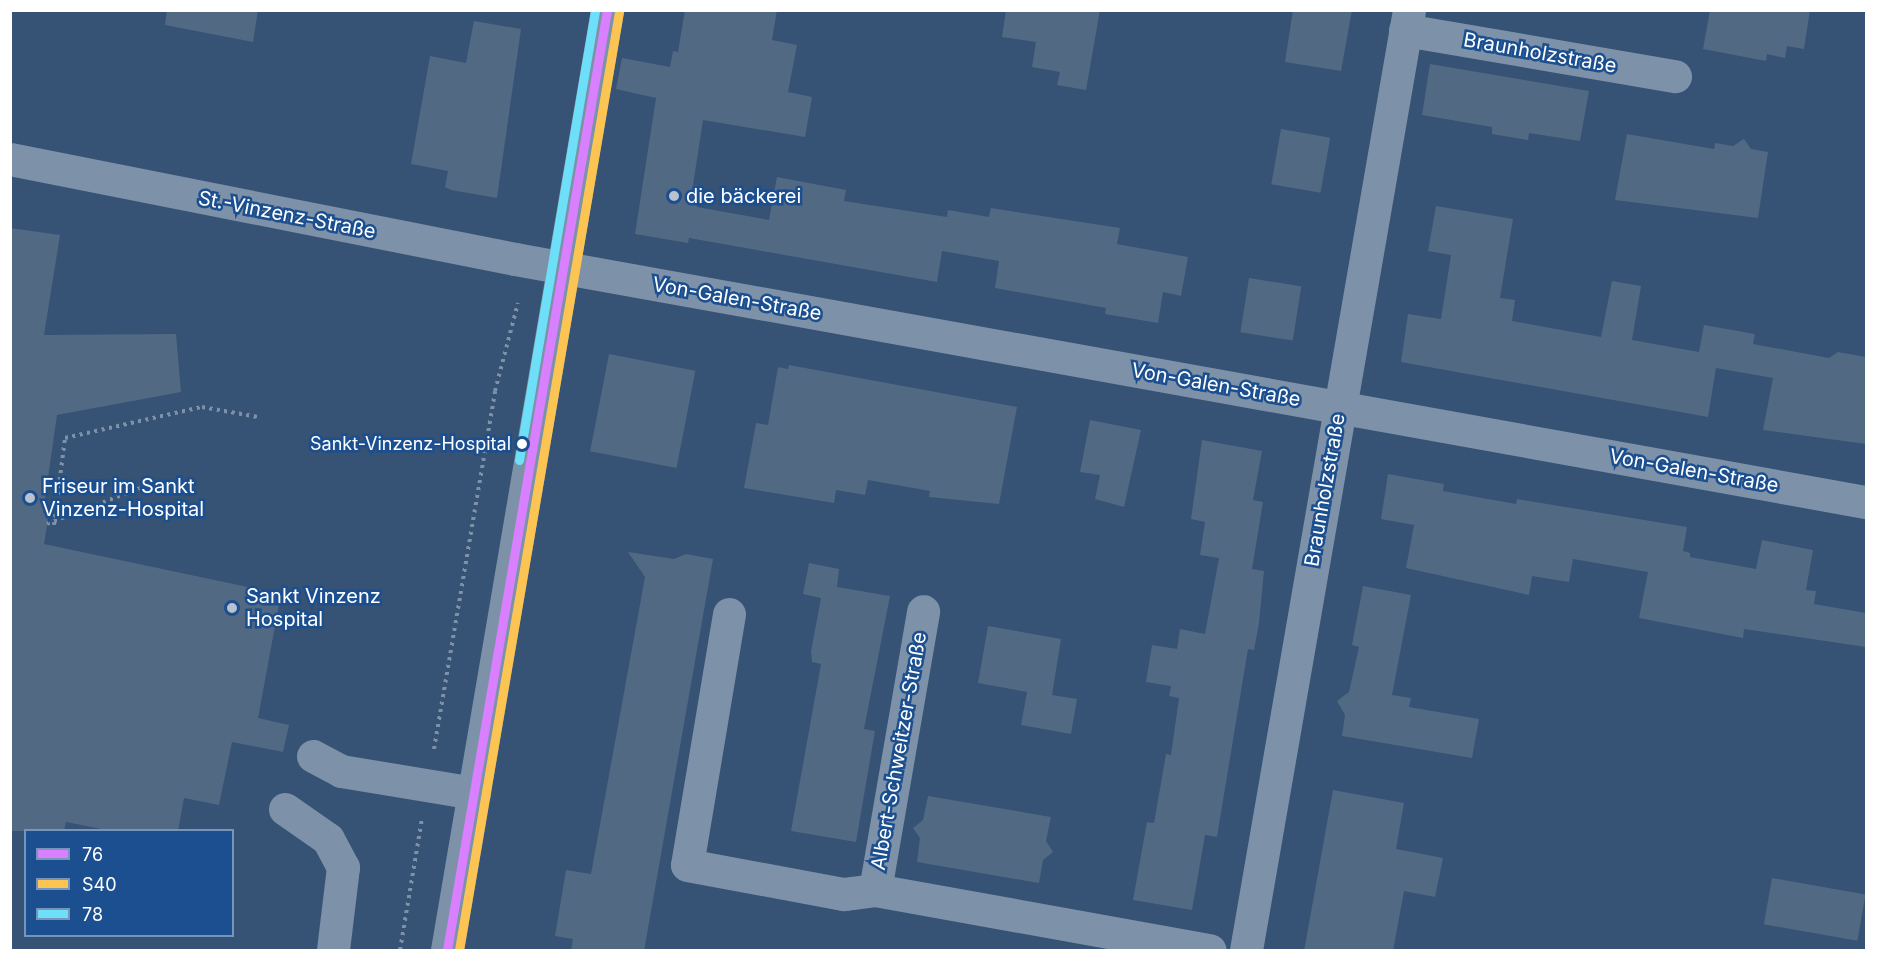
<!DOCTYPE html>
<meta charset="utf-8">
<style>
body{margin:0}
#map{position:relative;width:1877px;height:961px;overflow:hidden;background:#365274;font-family:Inter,sans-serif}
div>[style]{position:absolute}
.building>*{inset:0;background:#526984;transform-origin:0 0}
.path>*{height:4px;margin-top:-2px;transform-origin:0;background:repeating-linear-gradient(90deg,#7d92a8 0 3px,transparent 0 7.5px)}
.minor>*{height:33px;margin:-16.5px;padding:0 16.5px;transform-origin:16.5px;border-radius:16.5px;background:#7d92a8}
.bus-1>*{height:9px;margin:-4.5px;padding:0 4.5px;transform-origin:4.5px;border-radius:4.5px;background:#d880ff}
.bus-2>*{height:9px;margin:-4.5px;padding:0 4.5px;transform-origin:4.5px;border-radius:4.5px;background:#fcc553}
.bus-3>*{height:9px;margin:-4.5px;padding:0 4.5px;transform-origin:4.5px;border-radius:4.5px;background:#6ddff8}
.dots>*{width:16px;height:16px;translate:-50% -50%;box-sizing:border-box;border:3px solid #1b4f8f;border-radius:50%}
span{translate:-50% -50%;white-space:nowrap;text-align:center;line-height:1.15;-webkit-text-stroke:5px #1b4f8f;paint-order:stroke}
.bus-label{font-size:18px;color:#fff}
.right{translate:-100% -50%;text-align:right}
.street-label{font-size:20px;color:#fff}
.poi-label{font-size:20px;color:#fff}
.left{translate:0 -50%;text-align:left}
.frame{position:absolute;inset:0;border:12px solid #fff;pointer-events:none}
.legend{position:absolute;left:24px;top:829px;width:210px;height:108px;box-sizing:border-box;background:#1b4f8f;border:2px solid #7695bc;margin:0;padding:8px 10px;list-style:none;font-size:18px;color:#fff}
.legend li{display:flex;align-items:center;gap:12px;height:30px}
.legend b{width:30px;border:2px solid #7695bc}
</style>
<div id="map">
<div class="building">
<div style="clip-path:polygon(167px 10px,258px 10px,253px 42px,165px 25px)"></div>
<div style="clip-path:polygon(685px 10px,777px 10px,772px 40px,797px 45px,788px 92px,812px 97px,805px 137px,703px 120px,693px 185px,698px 185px,697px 207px,769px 220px,777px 177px,846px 190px,844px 201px,947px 217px,948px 210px,989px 217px,991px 208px,1120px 228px,1117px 244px,1188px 257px,1181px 296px,1163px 292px,1158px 323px,1105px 314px,1106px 308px,995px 288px,999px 261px,942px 251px,937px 282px,689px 238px,688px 243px,635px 234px,656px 98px,616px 89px,622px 58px,670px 67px,673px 51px,678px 52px)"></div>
<div style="clip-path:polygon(1006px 10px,1100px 10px,1086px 90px,1057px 85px,1060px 72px,1032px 67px,1036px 42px,1002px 37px)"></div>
<div style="clip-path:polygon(1293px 10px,1352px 10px,1341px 71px,1285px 62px)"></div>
<div style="clip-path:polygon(1710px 10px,1810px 10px,1804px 49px,1787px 46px,1785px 58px,1767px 54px,1766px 61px,1703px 49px)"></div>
<div style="clip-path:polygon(474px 21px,521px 29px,497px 198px,451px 190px,445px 187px,448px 171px,411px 164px,430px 56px,466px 63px)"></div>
<div style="clip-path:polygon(1430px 64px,1589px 91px,1580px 141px,1529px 133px,1528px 140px,1492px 134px,1492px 127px,1422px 115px)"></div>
<div style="left:1281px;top:129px;width:50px;height:56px;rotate:10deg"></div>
<div style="clip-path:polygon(1627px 134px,1714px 149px,1715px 143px,1733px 146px,1744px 139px,1751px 149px,1768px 152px,1758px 218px,1615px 200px)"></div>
<div style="clip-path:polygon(1436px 206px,1513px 219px,1500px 298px,1515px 300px,1512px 321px,1601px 337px,1612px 281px,1641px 286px,1632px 340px,1699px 352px,1704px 325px,1755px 334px,1753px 344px,1829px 358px,1838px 352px,1866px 357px,1866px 444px,1763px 430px,1773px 378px,1716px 368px,1708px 417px,1401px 362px,1408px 314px,1441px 319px,1451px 255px,1428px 251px)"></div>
<div style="clip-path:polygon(10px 228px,60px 235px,44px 335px,176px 334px,181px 392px,57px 415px,43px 513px,49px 514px,44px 544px,281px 594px,258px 718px,289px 725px,283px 752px,232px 742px,219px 805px,184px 798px,178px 831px,111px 831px,66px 822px,64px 831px,10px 831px)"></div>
<div style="left:1249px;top:278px;width:53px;height:55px;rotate:9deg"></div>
<div style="left:609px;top:354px;width:88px;height:99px;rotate:11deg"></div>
<div style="clip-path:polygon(789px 365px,1017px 407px,999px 504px,929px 497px,930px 491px,868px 480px,865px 495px,836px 490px,834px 503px,744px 488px,756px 423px,768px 425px,778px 367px,788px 369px)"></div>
<div style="clip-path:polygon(1090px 420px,1141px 430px,1124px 507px,1095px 499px,1100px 475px,1080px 472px)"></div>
<div style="clip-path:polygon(1202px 440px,1262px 451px,1253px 500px,1263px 502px,1252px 569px,1264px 571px,1259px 623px,1254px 650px,1248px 649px,1217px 837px,1205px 835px,1192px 910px,1133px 900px,1147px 822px,1154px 823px,1166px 754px,1171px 755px,1179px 698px,1169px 696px,1171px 686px,1146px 682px,1152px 645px,1177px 649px,1180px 629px,1205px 634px,1219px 558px,1200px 555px,1205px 522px,1191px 519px)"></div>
<div style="clip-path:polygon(1388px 474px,1444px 484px,1443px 491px,1516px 504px,1517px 499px,1687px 527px,1683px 551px,1690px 553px,1690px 557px,1756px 569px,1762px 540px,1813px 550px,1806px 590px,1816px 591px,1814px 604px,1866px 613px,1866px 647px,1744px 629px,1743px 638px,1639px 618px,1648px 572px,1573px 559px,1569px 582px,1532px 576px,1529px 595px,1406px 568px,1414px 525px,1381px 519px)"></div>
<div style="clip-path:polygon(628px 552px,674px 559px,686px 554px,713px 559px,644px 951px,571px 951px,573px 939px,555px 936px,566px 870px,591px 874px,645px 577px)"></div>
<div style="clip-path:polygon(809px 563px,839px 569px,837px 587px,890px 596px,864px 729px,875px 731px,856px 842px,791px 831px,821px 664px,812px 662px,811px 651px,821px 598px,803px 594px)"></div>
<div style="clip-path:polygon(1363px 586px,1411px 595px,1392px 695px,1411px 698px,1409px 707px,1479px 719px,1472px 758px,1342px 736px,1345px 715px,1337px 701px,1349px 692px,1359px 647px,1352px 645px)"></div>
<div style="clip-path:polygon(988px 626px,1061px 639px,1052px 695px,1077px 699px,1071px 734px,1021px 725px,1027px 692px,978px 683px)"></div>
<div style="clip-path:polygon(1333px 790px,1404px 803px,1396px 849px,1443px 858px,1435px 897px,1404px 891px,1393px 951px,1304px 951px)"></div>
<div style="clip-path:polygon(928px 796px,1051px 817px,1046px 841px,1053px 852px,1043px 860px,1039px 883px,917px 862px,920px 838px,913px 828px,923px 820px)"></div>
<div style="left:1772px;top:878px;width:95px;height:47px;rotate:10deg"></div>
</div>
<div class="path">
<div style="left:47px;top:524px;width:108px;rotate:-21.1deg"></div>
<div style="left:148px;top:485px;width:30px"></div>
<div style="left:54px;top:525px;width:88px;rotate:-82.8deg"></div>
<div style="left:65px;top:438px;width:140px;rotate:-12.8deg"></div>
<div style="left:202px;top:407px;width:57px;rotate:10.1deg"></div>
<div style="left:434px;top:749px;width:363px;rotate:-80.3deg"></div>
<div style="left:495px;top:391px;width:91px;rotate:-75.4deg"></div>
<div style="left:400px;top:950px;width:133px;rotate:-80.5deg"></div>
</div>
<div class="minor">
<div style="left:1405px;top:30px;width:274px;rotate:9.7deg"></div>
<div style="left:10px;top:159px;width:515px;rotate:11.2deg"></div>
<div style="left:515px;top:259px;width:1373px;rotate:10.2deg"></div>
<div style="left:729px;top:614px;width:254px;rotate:99.5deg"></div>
<div style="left:687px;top:865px;width:160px;rotate:10.5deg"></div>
<div style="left:844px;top:894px;width:31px;rotate:-7deg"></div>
<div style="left:875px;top:890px;width:340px;rotate:10.2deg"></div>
<div style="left:313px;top:756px;width:32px;rotate:28deg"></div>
<div style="left:341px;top:771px;width:135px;rotate:9.4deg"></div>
<div style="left:285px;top:809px;width:52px;rotate:34.9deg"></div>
<div style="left:328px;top:839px;width:32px;rotate:62deg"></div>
<div style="left:343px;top:867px;width:84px;rotate:96.9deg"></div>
<div style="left:875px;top:890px;width:283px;rotate:-80.2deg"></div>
<div style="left:447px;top:950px;width:954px;rotate:-80.34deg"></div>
<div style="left:1246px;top:950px;width:954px;rotate:-80.16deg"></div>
</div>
<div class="bus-1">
<div style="left:447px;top:950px;width:954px;rotate:-80.34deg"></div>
</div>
<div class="bus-2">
<div style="left:459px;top:950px;width:952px;rotate:-80.32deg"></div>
</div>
<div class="bus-3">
<div style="left:519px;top:460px;width:456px;rotate:-80.4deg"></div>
</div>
<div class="dots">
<div style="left:674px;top:196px;background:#b9c2ce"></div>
<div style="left:522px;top:444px;background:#fff"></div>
<div style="left:30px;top:498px;background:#b9c2ce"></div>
<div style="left:232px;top:608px;background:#b9c2ce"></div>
</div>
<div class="bus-label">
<span class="right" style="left:511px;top:444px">Sankt-Vinzenz-Hospital</span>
</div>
<div class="street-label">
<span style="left:1540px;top:53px;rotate:10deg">Braunholzstraße</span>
<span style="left:287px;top:215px;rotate:11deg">St.-Vinzenz-Straße</span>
<span style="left:737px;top:299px;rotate:10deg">Von-Galen-Straße</span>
<span style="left:1216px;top:385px;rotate:10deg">Von-Galen-Straße</span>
<span style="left:1694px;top:471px;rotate:10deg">Von-Galen-Straße</span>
<span style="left:1325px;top:490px;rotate:-80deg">Braunholzstraße</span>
<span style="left:899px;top:751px;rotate:-80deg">Albert-Schweitzer-Straße</span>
</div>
<div class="poi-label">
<span class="left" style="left:686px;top:196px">die bäckerei</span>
<span class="left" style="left:42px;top:498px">Friseur im Sankt<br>Vinzenz-Hospital</span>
<span class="left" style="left:246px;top:608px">Sankt Vinzenz<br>Hospital</span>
</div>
<div class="frame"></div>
<ul class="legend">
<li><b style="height:8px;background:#d880ff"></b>76</li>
<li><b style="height:8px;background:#fcc553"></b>S40</li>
<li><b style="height:8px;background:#6ddff8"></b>78</li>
</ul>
</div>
